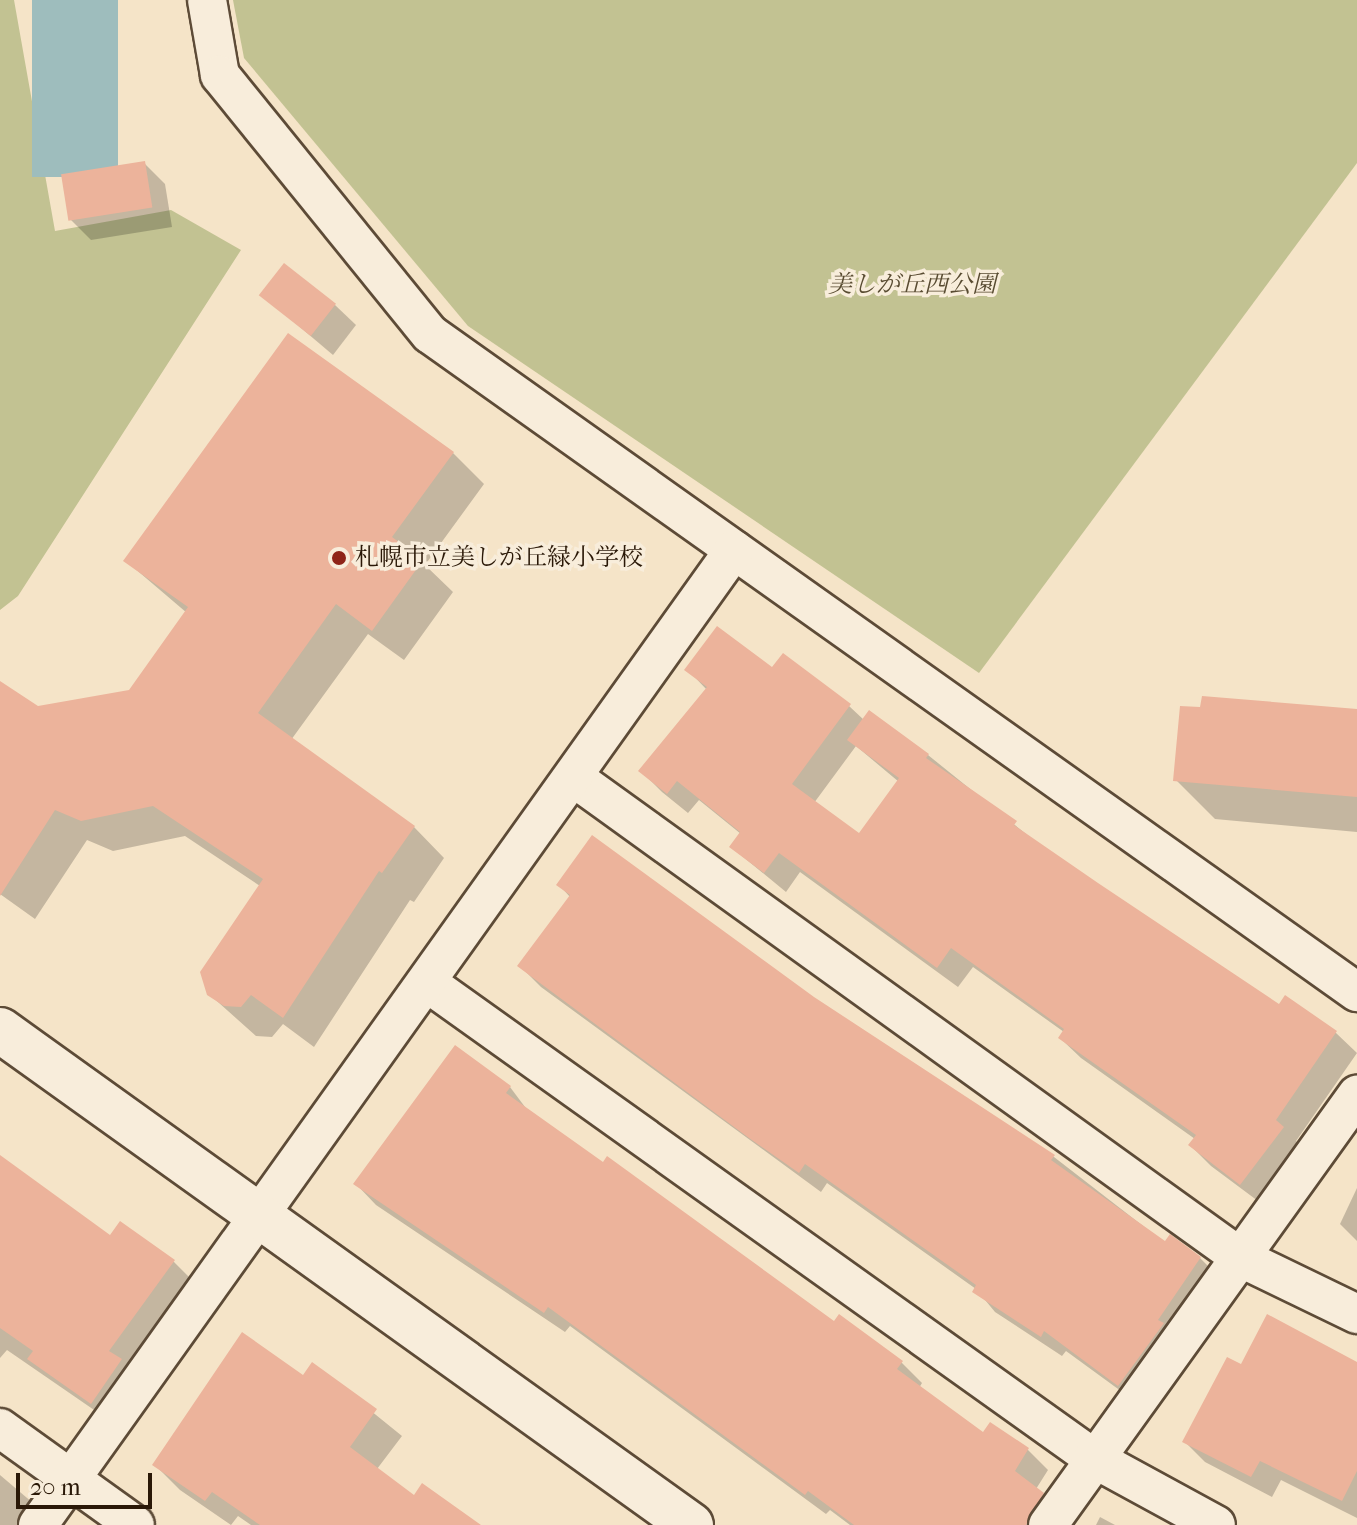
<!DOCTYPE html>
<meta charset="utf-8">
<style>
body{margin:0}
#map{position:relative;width:1357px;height:1525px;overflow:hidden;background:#f5e4c8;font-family:"IM FELL French Canon","Noto Serif JP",serif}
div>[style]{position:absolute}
.green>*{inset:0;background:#c2c292}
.water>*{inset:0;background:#9ebdbd;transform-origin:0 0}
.shadow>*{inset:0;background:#0003}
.building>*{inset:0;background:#ecb39b;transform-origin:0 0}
.roads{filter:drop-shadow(2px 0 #5d4b37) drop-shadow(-2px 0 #5d4b37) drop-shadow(0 2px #5d4b37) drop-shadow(0 -2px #5d4b37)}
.minor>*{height:38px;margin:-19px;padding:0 19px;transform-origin:19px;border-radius:19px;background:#f8eddb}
.tertiary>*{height:44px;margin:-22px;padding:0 22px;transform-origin:22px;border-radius:22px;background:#f8eddb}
.dots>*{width:22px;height:22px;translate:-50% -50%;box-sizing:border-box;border:4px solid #f8eddb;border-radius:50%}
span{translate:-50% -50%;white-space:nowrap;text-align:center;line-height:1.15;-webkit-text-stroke:7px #f8eddb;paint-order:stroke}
.park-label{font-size:24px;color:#584b31;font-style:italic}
.poi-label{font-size:24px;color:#2a1807}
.left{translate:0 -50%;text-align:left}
.scale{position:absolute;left:16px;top:1473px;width:136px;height:36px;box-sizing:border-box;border:4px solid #2a1807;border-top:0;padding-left:10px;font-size:24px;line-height:28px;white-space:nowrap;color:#2a1807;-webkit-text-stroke:6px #f8eddb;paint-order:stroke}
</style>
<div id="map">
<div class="green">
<div style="clip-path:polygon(0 0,14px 0,55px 231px,171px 210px,241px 250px,18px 596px,0 610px)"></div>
<div style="clip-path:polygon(233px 0,1357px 0,1357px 163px,979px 673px,468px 326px,244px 58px)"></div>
</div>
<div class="water">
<div style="left:32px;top:0;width:86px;height:177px"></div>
</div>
<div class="shadow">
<div style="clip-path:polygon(144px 163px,165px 184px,172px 227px,91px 240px,70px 219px)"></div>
<div style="clip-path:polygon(262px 295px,335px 305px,356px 325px,333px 355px)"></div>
<div style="clip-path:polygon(453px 453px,484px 484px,425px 565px,453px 592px,404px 660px,368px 634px,291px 740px,414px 827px,444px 858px,414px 902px,410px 900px,314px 1047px,283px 1024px,272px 1037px,256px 1036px,209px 994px,260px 886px,185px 836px,113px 851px,87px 840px,35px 919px,0 894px,0 683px,37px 709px,130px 692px,187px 613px,126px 561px)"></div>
<div style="clip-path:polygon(evenodd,687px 669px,772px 669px,849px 706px,864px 720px,928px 755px,1036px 842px,1279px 1007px,1285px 998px,1336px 1033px,1357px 1053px,1296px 1141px,1304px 1149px,1262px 1204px,1211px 1166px,1190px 1145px,1195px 1139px,1081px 1058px,1060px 1038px,1064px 1032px,973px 967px,958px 987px,800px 872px,786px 892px,731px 847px,741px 834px,699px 800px,688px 813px,662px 792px,641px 771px,707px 690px,687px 669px,856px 746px,899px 782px,860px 835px,814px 803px,856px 746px)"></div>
<div style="clip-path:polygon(1202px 709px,1357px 711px,1357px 832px,1215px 819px,1176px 780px)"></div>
<div style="clip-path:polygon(559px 885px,813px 999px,1054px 1157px,1165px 1243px,1200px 1258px,1221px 1279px,1140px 1405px,1066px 1351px,1062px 1356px,995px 1312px,976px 1289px,827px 1183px,821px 1192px,541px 987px,520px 966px,571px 898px)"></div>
<div style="clip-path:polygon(510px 1087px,528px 1111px,835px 1324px,901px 1362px,922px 1383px,919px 1388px,983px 1434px,1028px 1450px,1048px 1470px,1036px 1489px,1060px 1513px,1050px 1525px,850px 1525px,830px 1510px,826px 1514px,570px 1326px,565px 1332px,376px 1205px,356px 1184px)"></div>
<div style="clip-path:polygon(0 1178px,110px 1238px,174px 1262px,195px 1283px,113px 1423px,7px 1350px,0 1358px)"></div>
<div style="clip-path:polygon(1357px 1188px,1357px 1241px,1340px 1224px)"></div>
<div style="clip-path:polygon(313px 1364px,402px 1436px,377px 1469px,414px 1497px,477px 1525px,251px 1525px,238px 1516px,231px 1525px,180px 1490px,154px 1464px,303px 1377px)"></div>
<div style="clip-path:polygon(1357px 1364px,1357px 1518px,1281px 1480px,1272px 1497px,1205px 1462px,1185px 1442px,1241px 1367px)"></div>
<div style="clip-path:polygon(0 1475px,40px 1509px,29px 1525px,0 1525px)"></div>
<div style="clip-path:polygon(1100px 1517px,1115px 1525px,1096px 1525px)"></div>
</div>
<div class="building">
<div style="left:145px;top:161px;width:47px;height:85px;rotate:81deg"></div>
<div style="left:284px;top:263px;width:66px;height:41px;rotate:38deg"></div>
<div style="clip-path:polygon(288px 333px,454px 452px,392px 537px,423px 560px,372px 631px,336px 604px,258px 713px,415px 826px,382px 873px,379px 871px,283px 1018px,251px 995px,241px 1007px,224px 1006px,207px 995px,200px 972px,263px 879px,153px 806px,81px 821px,55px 810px,0 896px,0 681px,38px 706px,129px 690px,188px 607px,123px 561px)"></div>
<div style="clip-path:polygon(717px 626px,772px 667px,783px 653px,851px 704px,792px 784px,859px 833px,899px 778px,847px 740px,869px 710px,929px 754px,926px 758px,1017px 821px,1014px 825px,1098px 883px,1279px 1004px,1285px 995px,1337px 1031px,1276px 1120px,1284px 1127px,1240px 1185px,1188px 1145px,1196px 1135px,1058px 1038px,1064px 1029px,951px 948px,937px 968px,779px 853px,764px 873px,729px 847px,740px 832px,677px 781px,667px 794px,638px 771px,707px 687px,684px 670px)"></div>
<div style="clip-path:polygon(1202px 696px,1357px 709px,1357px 797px,1173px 781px,1180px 706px,1200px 707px)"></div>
<div style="clip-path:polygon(592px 835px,814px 997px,1055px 1155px,1051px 1160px,1165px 1241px,1170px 1234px,1201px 1257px,1158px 1320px,1164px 1323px,1118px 1386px,1044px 1331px,1041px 1337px,972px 1292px,976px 1285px,805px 1164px,799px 1173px,749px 1138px,517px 966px,570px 895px,556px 885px)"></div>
<div style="clip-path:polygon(455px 1045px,511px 1086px,506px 1093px,603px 1162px,607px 1156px,834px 1321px,839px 1314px,903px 1361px,897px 1369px,983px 1432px,990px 1422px,1029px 1448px,1015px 1471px,1044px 1493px,1026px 1525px,854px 1525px,808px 1491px,805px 1495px,548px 1307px,544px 1313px,353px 1184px)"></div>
<div style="clip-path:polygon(0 1155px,110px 1235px,120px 1221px,175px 1260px,109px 1351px,122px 1359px,91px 1404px,27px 1359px,33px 1351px,0 1328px)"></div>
<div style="clip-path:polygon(1267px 1314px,1357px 1362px,1357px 1471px,1342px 1501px,1260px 1461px,1251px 1477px,1182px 1442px,1227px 1357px,1241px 1364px)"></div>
<div style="clip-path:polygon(242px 1332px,303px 1375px,312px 1362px,377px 1409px,350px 1447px,414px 1495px,422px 1483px,481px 1525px,260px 1525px,212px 1492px,205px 1501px,152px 1465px)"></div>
</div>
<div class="roads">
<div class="minor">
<div style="left:207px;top:0;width:76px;rotate:80.2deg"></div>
<div style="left:220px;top:75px;width:333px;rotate:51deg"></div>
<div style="left:430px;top:334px;width:1137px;rotate:35.37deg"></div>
<div style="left:573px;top:777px;width:823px;rotate:35.76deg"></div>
<div style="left:1241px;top:1258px;width:129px;rotate:25.8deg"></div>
<div style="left:429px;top:984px;width:816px;rotate:35.52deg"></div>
<div style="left:1093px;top:1458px;width:140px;rotate:28.6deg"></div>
<div style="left:0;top:1428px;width:166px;rotate:35.7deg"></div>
<div style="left:38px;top:1525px;width:1198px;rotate:-54.48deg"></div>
<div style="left:1048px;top:1525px;width:530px;rotate:-54.3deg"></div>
</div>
<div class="tertiary">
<div style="left:0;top:1030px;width:850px;rotate:35.62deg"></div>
</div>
</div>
<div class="dots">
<div style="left:339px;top:558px;background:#8f2418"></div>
</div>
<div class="park-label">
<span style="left:912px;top:285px">美しが丘西公園</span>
</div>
<div class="poi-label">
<span class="left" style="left:355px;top:558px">札幌市立美しが丘緑小学校</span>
</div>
<div class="scale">20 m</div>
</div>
